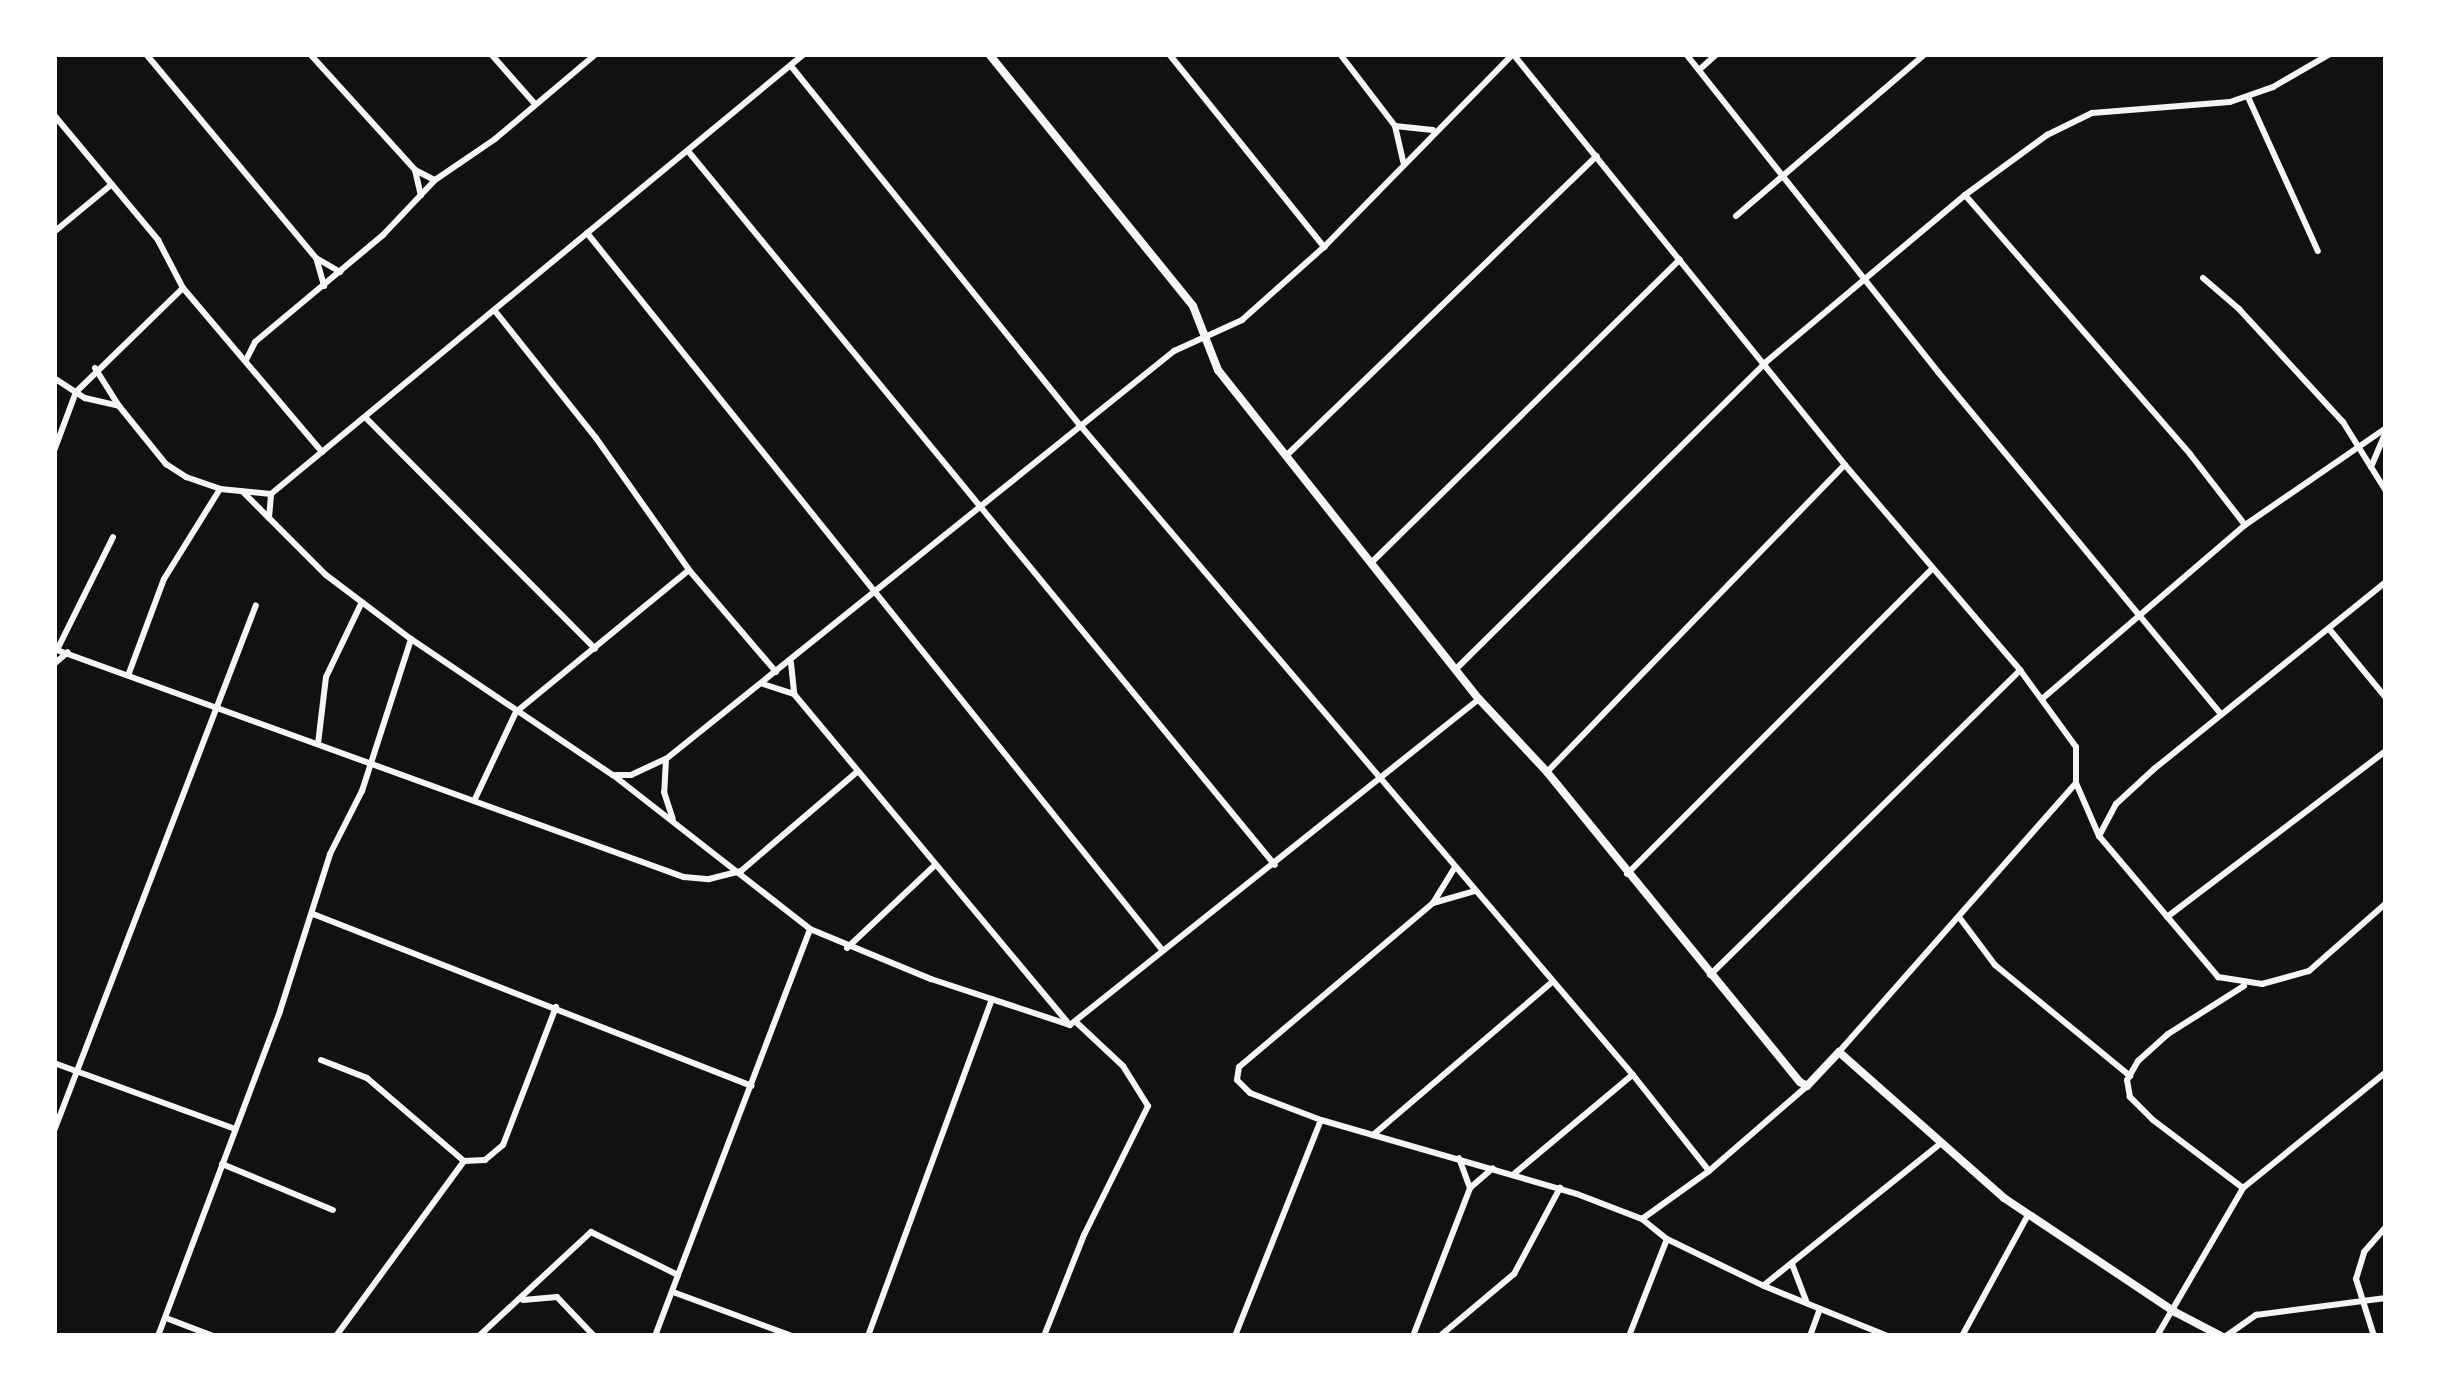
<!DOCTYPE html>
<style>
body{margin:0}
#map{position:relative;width:2440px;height:1390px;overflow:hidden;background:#111;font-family:"Open Sans",sans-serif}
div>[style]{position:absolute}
.minor>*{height:6px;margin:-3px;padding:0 3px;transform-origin:3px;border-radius:3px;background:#f5f5f5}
.tertiary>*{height:8px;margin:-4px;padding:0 4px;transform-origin:4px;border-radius:4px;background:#f5f5f5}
span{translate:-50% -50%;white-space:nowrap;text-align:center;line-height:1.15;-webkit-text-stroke:9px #fff;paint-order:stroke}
.frame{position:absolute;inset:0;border:57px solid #fff;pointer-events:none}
</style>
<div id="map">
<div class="minor">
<div style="left:146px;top:54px;width:266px;rotate:50.2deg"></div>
<div style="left:316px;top:258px;width:28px;rotate:30deg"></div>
<div style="left:310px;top:54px;width:156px;rotate:47.8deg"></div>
<div style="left:415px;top:170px;width:22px;rotate:27deg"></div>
<div style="left:491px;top:54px;width:67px;rotate:48.7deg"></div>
<div style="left:1169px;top:54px;width:248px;rotate:51.2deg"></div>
<div style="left:1340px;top:54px;width:91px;rotate:52.6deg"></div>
<div style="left:1395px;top:126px;width:37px;rotate:77deg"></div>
<div style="left:1513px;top:54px;width:528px;rotate:51.07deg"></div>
<div style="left:1845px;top:465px;width:270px;rotate:49.5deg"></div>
<div style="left:2020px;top:670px;width:95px;rotate:54deg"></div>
<div style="left:2076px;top:747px;width:36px;rotate:90deg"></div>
<div style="left:2076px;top:783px;width:359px;rotate:131.4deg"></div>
<div style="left:1686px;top:54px;width:406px;rotate:51.6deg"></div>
<div style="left:1938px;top:372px;width:442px;rotate:50.4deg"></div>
<div style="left:791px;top:66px;width:459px;rotate:51.2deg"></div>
<div style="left:1079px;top:424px;width:855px;rotate:49.6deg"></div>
<div style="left:1633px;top:1075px;width:122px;rotate:51.6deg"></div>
<div style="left:1699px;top:70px;width:24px;rotate:-42deg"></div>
<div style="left:2248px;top:97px;width:169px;rotate:65.6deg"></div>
<div style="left:54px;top:115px;width:163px;rotate:50.2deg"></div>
<div style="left:158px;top:240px;width:54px;rotate:62.5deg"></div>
<div style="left:183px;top:288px;width:215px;rotate:49.7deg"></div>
<div style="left:1395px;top:126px;width:38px;rotate:6deg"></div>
<div style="left:688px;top:151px;width:924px;rotate:50.58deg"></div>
<div style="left:415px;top:170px;width:26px;rotate:77deg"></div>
<div style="left:1965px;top:195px;width:343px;rotate:49deg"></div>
<div style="left:2190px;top:454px;width:90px;rotate:52.2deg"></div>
<div style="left:1736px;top:216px;width:249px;rotate:-40.6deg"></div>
<div style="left:54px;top:232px;width:75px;rotate:-39.6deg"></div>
<div style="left:587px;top:233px;width:920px;rotate:51.26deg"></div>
<div style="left:317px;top:261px;width:26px;rotate:74deg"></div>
<div style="left:2203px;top:278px;width:48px;rotate:40.7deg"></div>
<div style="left:2239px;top:309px;width:154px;rotate:47.4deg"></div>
<div style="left:2343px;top:422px;width:81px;rotate:58.1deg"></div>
<div style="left:495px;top:311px;width:162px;rotate:51.5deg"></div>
<div style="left:596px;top:438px;width:161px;rotate:54.8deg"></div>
<div style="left:689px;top:570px;width:134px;rotate:49.5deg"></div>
<div style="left:246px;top:360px;width:20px;rotate:-63deg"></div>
<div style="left:255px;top:342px;width:167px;rotate:-39.9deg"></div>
<div style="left:383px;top:235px;width:76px;rotate:-46.6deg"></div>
<div style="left:435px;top:180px;width:73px;rotate:-34.3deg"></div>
<div style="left:495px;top:139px;width:132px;rotate:-40.1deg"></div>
<div style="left:95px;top:368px;width:45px;rotate:57.7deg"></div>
<div style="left:54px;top:378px;width:37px;rotate:33deg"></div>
<div style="left:85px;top:398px;width:35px;rotate:13deg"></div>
<div style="left:119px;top:406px;width:75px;rotate:51deg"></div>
<div style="left:166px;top:464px;width:24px;rotate:33deg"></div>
<div style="left:186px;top:477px;width:36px;rotate:19deg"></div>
<div style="left:220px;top:489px;width:51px;rotate:5.6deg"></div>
<div style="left:271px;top:494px;width:691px;rotate:-39.54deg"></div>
<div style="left:366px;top:418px;width:325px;rotate:45.2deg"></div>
<div style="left:54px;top:451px;width:63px;rotate:-69.6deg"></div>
<div style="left:76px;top:392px;width:149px;rotate:-44.2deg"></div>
<div style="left:1288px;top:454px;width:429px;rotate:-44deg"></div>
<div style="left:2371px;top:467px;width:38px;rotate:-67deg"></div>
<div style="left:244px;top:493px;width:116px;rotate:45deg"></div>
<div style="left:326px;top:575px;width:106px;rotate:37deg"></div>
<div style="left:411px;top:639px;width:244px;rotate:34deg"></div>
<div style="left:613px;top:775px;width:250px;rotate:38deg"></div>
<div style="left:810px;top:929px;width:131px;rotate:22.5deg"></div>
<div style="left:931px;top:979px;width:146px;rotate:18.3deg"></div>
<div style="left:1070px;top:1025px;width:523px;rotate:-38.56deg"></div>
<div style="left:269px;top:518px;width:24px;rotate:-85deg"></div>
<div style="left:1371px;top:563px;width:433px;rotate:-44.5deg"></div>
<div style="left:2330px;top:630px;width:88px;rotate:50.5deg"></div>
<div style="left:54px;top:649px;width:670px;rotate:19.9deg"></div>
<div style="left:684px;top:877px;width:25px;rotate:5deg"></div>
<div style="left:709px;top:879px;width:33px;rotate:-14deg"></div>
<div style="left:741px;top:871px;width:153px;rotate:-40.5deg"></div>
<div style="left:57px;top:650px;width:126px;rotate:-63.6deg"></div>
<div style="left:791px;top:663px;width:31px;rotate:84deg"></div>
<div style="left:54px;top:664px;width:18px;rotate:-41deg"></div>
<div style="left:1457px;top:668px;width:435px;rotate:-44.7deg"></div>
<div style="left:1766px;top:362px;width:260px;rotate:-40deg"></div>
<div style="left:1965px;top:195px;width:102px;rotate:-36.2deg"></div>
<div style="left:2047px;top:135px;width:50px;rotate:-26.1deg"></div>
<div style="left:2092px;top:113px;width:138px;rotate:-4.6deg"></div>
<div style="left:2230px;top:102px;width:46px;rotate:-19.2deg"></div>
<div style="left:2273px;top:87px;width:66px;rotate:-30.1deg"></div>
<div style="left:129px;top:673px;width:100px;rotate:-69.6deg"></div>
<div style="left:164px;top:579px;width:106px;rotate:-58.1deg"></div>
<div style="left:763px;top:684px;width:33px;rotate:18deg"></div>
<div style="left:794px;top:694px;width:431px;rotate:50.2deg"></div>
<div style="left:2042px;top:699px;width:267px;rotate:-40.6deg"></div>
<div style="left:2245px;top:525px;width:171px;rotate:-34.5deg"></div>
<div style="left:318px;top:744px;width:67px;rotate:-83.2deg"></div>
<div style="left:326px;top:677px;width:83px;rotate:-64.4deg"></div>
<div style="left:666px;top:759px;width:33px;rotate:93deg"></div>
<div style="left:664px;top:792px;width:28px;rotate:72deg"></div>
<div style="left:1547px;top:772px;width:428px;rotate:-45.9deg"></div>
<div style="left:616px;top:775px;width:15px"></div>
<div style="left:631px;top:775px;width:38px;rotate:-25deg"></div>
<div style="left:666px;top:759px;width:652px;rotate:-38.77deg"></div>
<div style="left:1174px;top:351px;width:75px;rotate:-24.5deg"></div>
<div style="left:1242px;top:320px;width:110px;rotate:-41.7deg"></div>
<div style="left:1324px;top:247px;width:270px;rotate:-45.6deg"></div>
<div style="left:2076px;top:783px;width:58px;rotate:66.5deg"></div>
<div style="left:2099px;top:836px;width:185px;rotate:49.8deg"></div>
<div style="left:2218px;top:977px;width:45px;rotate:9deg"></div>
<div style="left:2262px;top:984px;width:49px;rotate:-15.5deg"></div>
<div style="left:2309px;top:971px;width:103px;rotate:-41.4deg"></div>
<div style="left:475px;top:799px;width:96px;rotate:-64.8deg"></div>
<div style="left:516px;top:712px;width:224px;rotate:-39.4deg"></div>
<div style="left:2099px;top:836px;width:36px;rotate:-62deg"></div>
<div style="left:2116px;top:804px;width:52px;rotate:-42.6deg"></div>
<div style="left:2154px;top:769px;width:298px;rotate:-38.9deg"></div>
<div style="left:1455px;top:867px;width:42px;rotate:121.4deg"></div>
<div style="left:1433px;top:903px;width:254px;rotate:139.8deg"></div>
<div style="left:1239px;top:1067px;width:13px;rotate:99deg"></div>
<div style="left:1237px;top:1080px;width:18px;rotate:45deg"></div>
<div style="left:1250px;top:1093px;width:76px;rotate:20.8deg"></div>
<div style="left:1321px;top:1120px;width:266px;rotate:16.1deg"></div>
<div style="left:1577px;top:1194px;width:70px;rotate:21deg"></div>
<div style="left:1642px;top:1219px;width:32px;rotate:39deg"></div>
<div style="left:1667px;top:1239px;width:108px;rotate:25.9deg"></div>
<div style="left:1764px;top:1286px;width:134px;rotate:22deg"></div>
<div style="left:1627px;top:874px;width:431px;rotate:-45deg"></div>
<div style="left:1433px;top:903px;width:44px;rotate:-15.9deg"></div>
<div style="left:313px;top:914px;width:471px;rotate:21.4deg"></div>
<div style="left:1959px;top:917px;width:60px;rotate:53.1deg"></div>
<div style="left:1995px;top:965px;width:175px;rotate:39.4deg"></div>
<div style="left:2167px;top:917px;width:275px;rotate:-37.2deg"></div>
<div style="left:847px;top:948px;width:120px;rotate:-43.3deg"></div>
<div style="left:1710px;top:975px;width:435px;rotate:-44.5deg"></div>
<div style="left:321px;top:1060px;width:49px;rotate:21.4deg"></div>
<div style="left:367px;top:1078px;width:128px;rotate:40.6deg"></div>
<div style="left:464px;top:1161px;width:21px;rotate:-3deg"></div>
<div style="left:485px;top:1160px;width:23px;rotate:-40deg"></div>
<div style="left:503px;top:1145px;width:148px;rotate:-69deg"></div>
<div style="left:54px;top:1063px;width:193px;rotate:20deg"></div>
<div style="left:54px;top:1131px;width:563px;rotate:-68.99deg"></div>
<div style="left:1373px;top:1135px;width:234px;rotate:-40.5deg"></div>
<div style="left:1459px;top:1158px;width:32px;rotate:70deg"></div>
<div style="left:222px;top:1164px;width:120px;rotate:22.5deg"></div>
<div style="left:1515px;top:1173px;width:153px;rotate:-39.9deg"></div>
<div style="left:2243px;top:1188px;width:113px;rotate:-142.9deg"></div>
<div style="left:2153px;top:1120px;width:33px;rotate:-135deg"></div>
<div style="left:2130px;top:1097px;width:17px;rotate:-100deg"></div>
<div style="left:2127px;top:1080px;width:22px;rotate:-60deg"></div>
<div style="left:2138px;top:1061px;width:40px;rotate:-42deg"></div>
<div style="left:2168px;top:1034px;width:90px;rotate:-32.3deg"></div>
<div style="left:1642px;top:1219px;width:82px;rotate:-35.6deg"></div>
<div style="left:1709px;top:1171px;width:130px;rotate:-40.9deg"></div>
<div style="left:1792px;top:1264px;width:42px;rotate:69deg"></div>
<div style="left:1764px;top:1285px;width:224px;rotate:-38.7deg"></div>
<div style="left:673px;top:1292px;width:127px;rotate:20.3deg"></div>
<div style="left:523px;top:1300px;width:34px;rotate:-5deg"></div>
<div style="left:557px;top:1297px;width:54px;rotate:46.5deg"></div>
<div style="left:166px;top:1318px;width:50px;rotate:21deg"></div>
<div style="left:158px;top:1336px;width:347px;rotate:-69.4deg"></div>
<div style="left:280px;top:1011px;width:165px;rotate:-72.3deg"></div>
<div style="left:330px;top:854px;width:71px;rotate:-63.1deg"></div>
<div style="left:362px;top:791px;width:160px;rotate:-72.1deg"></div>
<div style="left:336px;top:1336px;width:217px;rotate:-53.8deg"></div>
<div style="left:479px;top:1336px;width:153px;rotate:-42.9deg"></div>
<div style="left:591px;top:1232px;width:97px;rotate:26.3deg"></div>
<div style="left:678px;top:1275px;width:370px;rotate:-69.1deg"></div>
<div style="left:655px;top:1336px;width:65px;rotate:-69.3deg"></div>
<div style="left:868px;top:1336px;width:359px;rotate:-69.8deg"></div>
<div style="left:1044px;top:1336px;width:109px;rotate:-68.4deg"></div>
<div style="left:1084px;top:1235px;width:144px;rotate:-63.6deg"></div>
<div style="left:1148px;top:1106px;width:47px;rotate:-122deg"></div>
<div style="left:1123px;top:1066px;width:64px;rotate:-136.9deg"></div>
<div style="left:1235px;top:1336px;width:232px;rotate:-68.3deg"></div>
<div style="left:1413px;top:1336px;width:159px;rotate:-68.9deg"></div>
<div style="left:1470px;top:1188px;width:30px;rotate:-41deg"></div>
<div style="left:1440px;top:1336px;width:97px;rotate:-40deg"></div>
<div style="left:1514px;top:1274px;width:98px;rotate:-61.9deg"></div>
<div style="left:1629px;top:1336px;width:104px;rotate:-68.6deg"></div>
<div style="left:1810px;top:1336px;width:29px;rotate:-70deg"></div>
<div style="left:1962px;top:1336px;width:138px;rotate:-61.4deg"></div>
<div style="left:2157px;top:1336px;width:171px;rotate:-59.8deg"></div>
<div style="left:2243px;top:1188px;width:184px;rotate:-39deg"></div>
<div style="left:2226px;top:1336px;width:37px;rotate:-35deg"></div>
<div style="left:2256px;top:1315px;width:131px;rotate:-7.5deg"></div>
<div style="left:2374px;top:1336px;width:60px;rotate:-107.5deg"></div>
<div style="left:2356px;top:1279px;width:28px;rotate:-73deg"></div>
<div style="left:2364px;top:1252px;width:33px;rotate:-49deg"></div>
</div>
<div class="tertiary">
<div style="left:989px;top:54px;width:324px;rotate:51deg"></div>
<div style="left:1193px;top:306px;width:69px;rotate:68.7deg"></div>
<div style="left:1218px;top:370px;width:420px;rotate:51.6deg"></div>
<div style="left:1479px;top:699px;width:100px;rotate:47deg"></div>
<div style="left:1547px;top:772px;width:400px;rotate:50.8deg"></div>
<div style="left:1800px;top:1082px;width:8px;rotate:30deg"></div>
<div style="left:1807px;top:1086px;width:47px;rotate:-46.7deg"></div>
<div style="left:1839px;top:1052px;width:220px;rotate:41.5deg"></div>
<div style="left:2004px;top:1198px;width:206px;rotate:33.7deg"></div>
<div style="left:2175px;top:1312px;width:52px;rotate:27.6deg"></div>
</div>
<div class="frame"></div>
</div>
